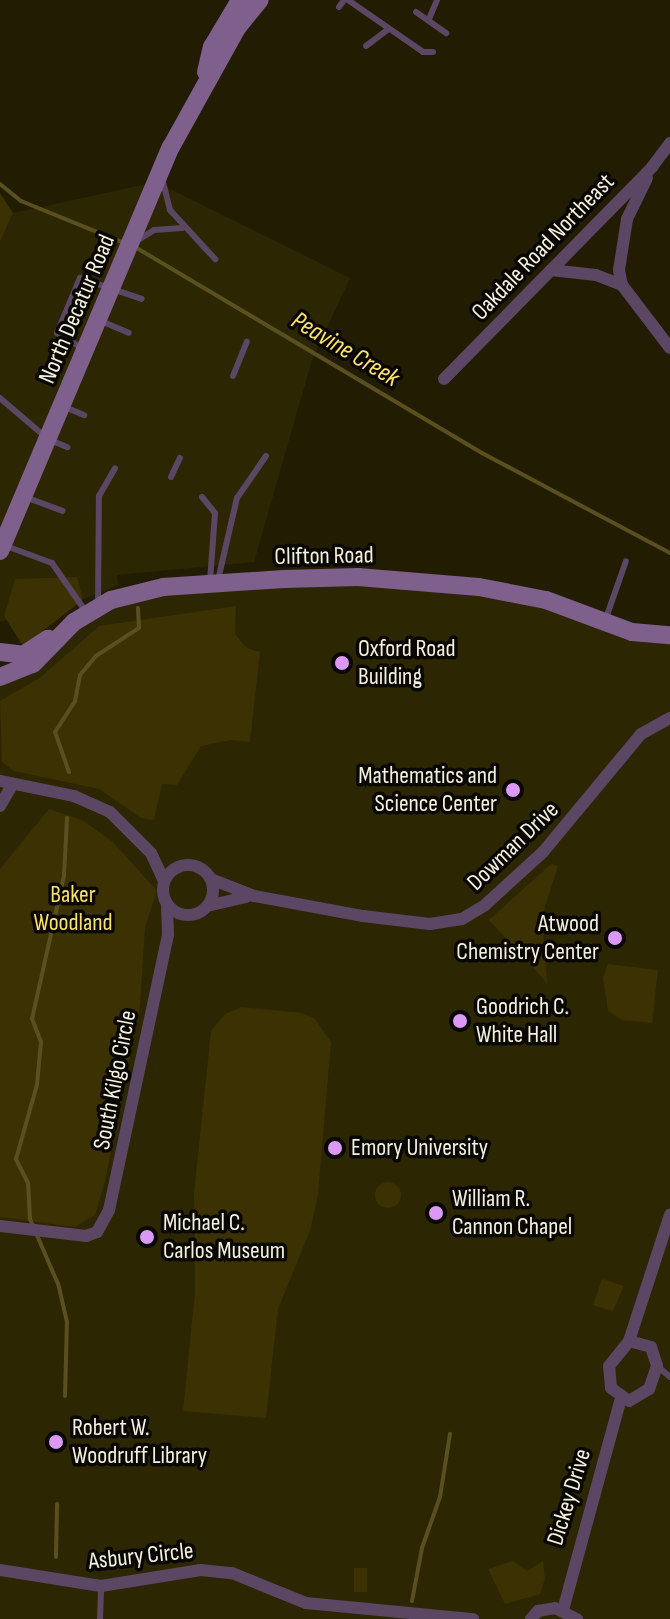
<!DOCTYPE html>
<style>
body{margin:0}
#map{position:relative;width:670px;height:1619px;overflow:hidden;background:#221c03;font-family:"Sofia Sans Condensed",sans-serif}
div>[style]{position:absolute}
.built>*{inset:0;background:#2d2603}
.green>*{inset:0;background:#3b3102;transform-origin:0 0}
.round{border-radius:50%}
.stream>*{height:4px;margin:-2px;padding:0 2px;transform-origin:2px;border-radius:2px;background:#5a501f}
.lane>*{height:6px;margin:-3px;padding:0 3px;transform-origin:3px;border-radius:3px;background:#5b4763}
.street>*{height:12px;margin:-6px;padding:0 6px;transform-origin:6px;border-radius:6px;background:#5b4763}
.street>.ring{margin:-6px;padding:0;box-sizing:content-box;background:none;border:12px solid #5b4763;border-radius:50%}
.secondary>*{height:18px;margin:-9px;padding:0 9px;transform-origin:9px;border-radius:9px;background:#7f5f8b}
.dots>*{width:22px;height:22px;translate:-50% -50%;box-sizing:border-box;border:4px solid #090701;border-radius:50%}
span{translate:-50% -50%;white-space:nowrap;text-align:center;line-height:1.15;-webkit-text-stroke:7px #090701;paint-order:stroke}
.street-label{font-size:24px;color:#f4f1e1}
.poi-label{font-size:24px;color:#f4f1e1}
.left{translate:0 -50%;text-align:left}
.right{translate:-100% -50%;text-align:right}
.park-label{font-size:24px;color:#fce267}
.water-label{font-size:26px;color:#fde369;font-style:italic}
</style>
<div id="map">
<div class="built">
<div style="clip-path:polygon(156px 182px,350px 278px,312px 360px,254px 562px,117px 575px,118px 585px,90px 597px,0 622px,0 242px,13px 213px)"></div>
<div style="clip-path:polygon(452px 584px,670px 635px,670px 1619px,0 1619px,0 677px,74px 622px,164px 587px)"></div>
</div>
<div class="green">
<div style="clip-path:polygon(0 193px,13px 213px,0 242px)"></div>
<div style="clip-path:polygon(77px 577px,83px 600px,23px 646px,4px 616px,15px 579px)"></div>
<div style="clip-path:polygon(236px 606px,235px 634px,247px 648px,260px 652px,250px 742px,231px 740px,201px 746px,177px 785px,162px 784px,154px 820px,141px 818px,99px 789px,14px 771px,2px 762px,0 701px,41px 677px,99px 626px)"></div>
<div style="clip-path:polygon(49px 809px,82px 820px,113px 842px,157px 891px,145px 927px,140px 1007px,105px 1181px,95px 1215px,75px 1227px,0 1217px,0 869px)"></div>
<div style="clip-path:polygon(551px 864px,558px 866px,542px 916px,547px 983px,489px 920px)"></div>
<div style="clip-path:polygon(608px 964px,658px 970px,652px 1023px,622px 1020px,608px 1011px,603px 978px)"></div>
<div style="clip-path:polygon(241px 1007px,302px 1013px,314px 1018px,331px 1042px,318px 1195px,310px 1231px,278px 1309px,266px 1418px,183px 1411px,195px 1292px,194px 1193px,211px 1031px,225px 1014px)"></div>
<div class="round" style="left:375px;top:1182px;width:26px;height:26px"></div>
<div style="clip-path:polygon(602px 1279px,624px 1286px,613px 1311px,593px 1305px)"></div>
<div style="clip-path:polygon(513px 1561px,527px 1571px,543px 1561px,545px 1579px,540px 1594px,505px 1604px,488px 1569px)"></div>
<div style="left:354px;top:1568px;width:13px;height:24px"></div>
</div>
<div class="stream">
<div style="left:0;top:184px;width:27px;rotate:39deg"></div>
<div style="left:21px;top:201px;width:111px;rotate:22.2deg"></div>
<div style="left:135px;top:247px;width:404px;rotate:30.7deg"></div>
<div style="left:482px;top:453px;width:213px;rotate:28deg"></div>
<div style="left:69px;top:772px;width:42px;rotate:-109.3deg"></div>
<div style="left:55px;top:732px;width:37px;rotate:-57deg"></div>
<div style="left:75px;top:701px;width:26px;rotate:-79deg"></div>
<div style="left:80px;top:675px;width:25px;rotate:-50deg"></div>
<div style="left:96px;top:656px;width:51px;rotate:-33.1deg"></div>
<div style="left:139px;top:628px;width:20px;rotate:-93deg"></div>
<div style="left:65px;top:1396px;width:74px;rotate:-88.5deg"></div>
<div style="left:67px;top:1322px;width:39px;rotate:-103deg"></div>
<div style="left:58px;top:1284px;width:71px;rotate:-113.3deg"></div>
<div style="left:30px;top:1219px;width:36px;rotate:-93deg"></div>
<div style="left:28px;top:1183px;width:27px;rotate:-117deg"></div>
<div style="left:16px;top:1159px;width:77px;rotate:-74.2deg"></div>
<div style="left:37px;top:1085px;width:43px;rotate:-84.7deg"></div>
<div style="left:41px;top:1042px;width:25px;rotate:-111deg"></div>
<div style="left:32px;top:1019px;width:147px;rotate:-77.4deg"></div>
<div style="left:64px;top:876px;width:58px;rotate:-87deg"></div>
<div style="left:56px;top:1557px;width:53px;rotate:-88.9deg"></div>
<div style="left:412px;top:1601px;width:54px;rotate:-79.3deg"></div>
<div style="left:422px;top:1548px;width:54px;rotate:-70.6deg"></div>
<div style="left:440px;top:1497px;width:64px;rotate:-81deg"></div>
</div>
<div class="lane">
<div style="left:348px;top:0;width:91px;rotate:34.7deg"></div>
<div style="left:423px;top:52px;width:10px"></div>
<div style="left:339px;top:7px;width:9px;rotate:-54deg"></div>
<div style="left:416px;top:12px;width:37px;rotate:35deg"></div>
<div style="left:429px;top:19px;width:21px;rotate:-67deg"></div>
<div style="left:366px;top:46px;width:26px;rotate:-37deg"></div>
<div style="left:163px;top:182px;width:29px;rotate:76deg"></div>
<div style="left:170px;top:210px;width:67px;rotate:47.4deg"></div>
<div style="left:138px;top:240px;width:19px;rotate:-32deg"></div>
<div style="left:154px;top:230px;width:28px;rotate:-4deg"></div>
<div style="left:101px;top:321px;width:30px;rotate:23deg"></div>
<div style="left:82px;top:348px;width:29px;rotate:-149deg"></div>
<div style="left:57px;top:333px;width:60px;rotate:-67.3deg"></div>
<div style="left:80px;top:278px;width:65px;rotate:18.7deg"></div>
<div style="left:233px;top:376px;width:37px;rotate:-68deg"></div>
<div style="left:0;top:398px;width:63px;rotate:40.5deg"></div>
<div style="left:48px;top:439px;width:21px;rotate:23deg"></div>
<div style="left:65px;top:407px;width:21px;rotate:23deg"></div>
<div style="left:171px;top:477px;width:21px;rotate:-65deg"></div>
<div style="left:25px;top:497px;width:40px;rotate:20.2deg"></div>
<div style="left:202px;top:497px;width:21px;rotate:51deg"></div>
<div style="left:215px;top:513px;width:68px;rotate:94.2deg"></div>
<div style="left:6px;top:546px;width:49px;rotate:20.3deg"></div>
<div style="left:52px;top:563px;width:60px;rotate:55.2deg"></div>
<div style="left:218px;top:580px;width:84px;rotate:-77deg"></div>
<div style="left:237px;top:498px;width:51px;rotate:-55.4deg"></div>
<div style="left:98px;top:604px;width:108px;rotate:-89.5deg"></div>
<div style="left:99px;top:496px;width:32px;rotate:-60deg"></div>
<div style="left:606px;top:618px;width:60px;rotate:-70.7deg"></div>
<div style="left:657px;top:1366px;width:17px;rotate:40deg"></div>
<div style="left:100px;top:1619px;width:33px;rotate:-88deg"></div>
</div>
<div class="street">
<div style="left:647px;top:178px;width:46px;rotate:116deg"></div>
<div style="left:627px;top:219px;width:52px;rotate:98.9deg"></div>
<div style="left:619px;top:270px;width:15px;rotate:79deg"></div>
<div style="left:622px;top:285px;width:79px;rotate:52.7deg"></div>
<div style="left:551px;top:270px;width:45px;rotate:6.3deg"></div>
<div style="left:596px;top:275px;width:28px;rotate:21deg"></div>
<div style="left:444px;top:379px;width:297px;rotate:-45.5deg"></div>
<div style="left:652px;top:167px;width:30px;rotate:-53deg"></div>
<div style="left:0;top:781px;width:76px;rotate:11.5deg"></div>
<div style="left:74px;top:796px;width:39px;rotate:24deg"></div>
<div style="left:110px;top:812px;width:58px;rotate:45deg"></div>
<div style="left:151px;top:853px;width:31px;rotate:65deg"></div>
<div style="left:0;top:806px;width:22px;rotate:-60deg"></div>
<div class="ring" style="left:163px;top:865px;width:38px;height:38px"></div>
<div style="left:211px;top:879px;width:46px;rotate:21.6deg"></div>
<div style="left:254px;top:896px;width:111px;rotate:10.4deg"></div>
<div style="left:363px;top:916px;width:67px;rotate:6.8deg"></div>
<div style="left:430px;top:924px;width:32px;rotate:-9deg"></div>
<div style="left:462px;top:919px;width:27px;rotate:-31deg"></div>
<div style="left:485px;top:905px;width:79px;rotate:-42.4deg"></div>
<div style="left:543px;top:852px;width:153px;rotate:-50.3deg"></div>
<div style="left:641px;top:734px;width:33px;rotate:-29deg"></div>
<div style="left:207px;top:906px;width:40px;rotate:-13deg"></div>
<div style="left:0;top:1226px;width:87px;rotate:6.6deg"></div>
<div style="left:86px;top:1236px;width:12px;rotate:-20deg"></div>
<div style="left:97px;top:1232px;width:25px;rotate:-61deg"></div>
<div style="left:109px;top:1210px;width:282px;rotate:-77.9deg"></div>
<div style="left:168px;top:934px;width:30px;rotate:-92deg"></div>
<div style="left:629px;top:1341px;width:23px;rotate:15deg"></div>
<div style="left:651px;top:1347px;width:20px;rotate:72deg"></div>
<div style="left:657px;top:1366px;width:24px;rotate:109deg"></div>
<div style="left:649px;top:1389px;width:23px;rotate:149deg"></div>
<div style="left:629px;top:1401px;width:22px;rotate:-144deg"></div>
<div style="left:611px;top:1388px;width:22px;rotate:-95deg"></div>
<div style="left:609px;top:1366px;width:32px;rotate:-51deg"></div>
<div style="left:629px;top:1341px;width:133px;rotate:-72deg"></div>
<div style="left:0;top:1570px;width:102px;rotate:9deg"></div>
<div style="left:101px;top:1586px;width:101px;rotate:-9.1deg"></div>
<div style="left:201px;top:1570px;width:31px;rotate:6deg"></div>
<div style="left:232px;top:1573px;width:80px;rotate:22.1deg"></div>
<div style="left:306px;top:1603px;width:168px;rotate:5.5deg"></div>
<div style="left:563px;top:1610px;width:220px;rotate:-74.7deg"></div>
<div style="left:531px;top:1619px;width:11px;rotate:-49deg"></div>
<div style="left:538px;top:1611px;width:17px;rotate:-10deg"></div>
<div style="left:555px;top:1608px;width:25px;rotate:27deg"></div>
</div>
<div class="secondary">
<div style="left:206px;top:72px;width:26px;rotate:-77deg"></div>
<div style="left:212px;top:47px;width:55px;rotate:-59.2deg"></div>
<div style="left:0;top:551px;width:439px;rotate:-67.1deg"></div>
<div style="left:171px;top:147px;width:136px;rotate:-61deg"></div>
<div style="left:237px;top:28px;width:36px;rotate:-51deg"></div>
<div style="left:0;top:652px;width:23px;rotate:7deg"></div>
<div style="left:23px;top:655px;width:30px;rotate:-33deg"></div>
<div style="left:0;top:677px;width:35px;rotate:-22deg"></div>
<div style="left:33px;top:664px;width:59px;rotate:-45.7deg"></div>
<div style="left:74px;top:622px;width:43px;rotate:-30.7deg"></div>
<div style="left:111px;top:600px;width:54px;rotate:-14deg"></div>
<div style="left:163px;top:587px;width:121px;rotate:-3.8deg"></div>
<div style="left:284px;top:579px;width:74px;rotate:-1.5deg"></div>
<div style="left:358px;top:577px;width:121px;rotate:4.7deg"></div>
<div style="left:479px;top:587px;width:68px;rotate:11deg"></div>
<div style="left:546px;top:600px;width:92px;rotate:20.4deg"></div>
<div style="left:632px;top:632px;width:38px;rotate:5deg"></div>
</div>
<div class="dots">
<div style="left:342px;top:663px;background:#db99f5"></div>
<div style="left:513px;top:790px;background:#db99f5"></div>
<div style="left:615px;top:938px;background:#db99f5"></div>
<div style="left:460px;top:1021px;background:#db99f5"></div>
<div style="left:335px;top:1148px;background:#db99f5"></div>
<div style="left:436px;top:1213px;background:#db99f5"></div>
<div style="left:147px;top:1237px;background:#db99f5"></div>
<div style="left:56px;top:1442px;background:#db99f5"></div>
</div>
<div class="street-label">
<span style="left:543px;top:247px;rotate:-46deg">Oakdale Road Northeast</span>
<span style="left:77px;top:309px;rotate:-67deg">North Decatur Road</span>
<span style="left:324px;top:556px;rotate:-1deg">Clifton Road</span>
<span style="left:513px;top:846px;rotate:-44deg">Dowman Drive</span>
<span style="left:115px;top:1080px;rotate:-79deg">South Kilgo Circle</span>
<span style="left:569px;top:1497px;rotate:-73deg">Dickey Drive</span>
<span style="left:141px;top:1556px;rotate:-6deg">Asbury Circle</span>
</div>
<div class="poi-label">
<span class="left" style="left:358px;top:663px">Oxford Road<br>Building</span>
<span class="right" style="left:497px;top:790px">Mathematics and<br>Science Center</span>
<span class="right" style="left:599px;top:938px">Atwood<br>Chemistry Center</span>
<span class="left" style="left:476px;top:1021px">Goodrich C.<br>White Hall</span>
<span class="left" style="left:351px;top:1148px">Emory University</span>
<span class="left" style="left:452px;top:1213px">William R.<br>Cannon Chapel</span>
<span class="left" style="left:163px;top:1237px">Michael C.<br>Carlos Museum</span>
<span class="left" style="left:72px;top:1442px">Robert W.<br>Woodruff Library</span>
</div>
<div class="park-label">
<span style="left:73px;top:909px">Baker<br>Woodland</span>
</div>
<div class="water-label">
<span style="left:345px;top:350px;rotate:31deg">Peavine Creek</span>
</div>
</div>
